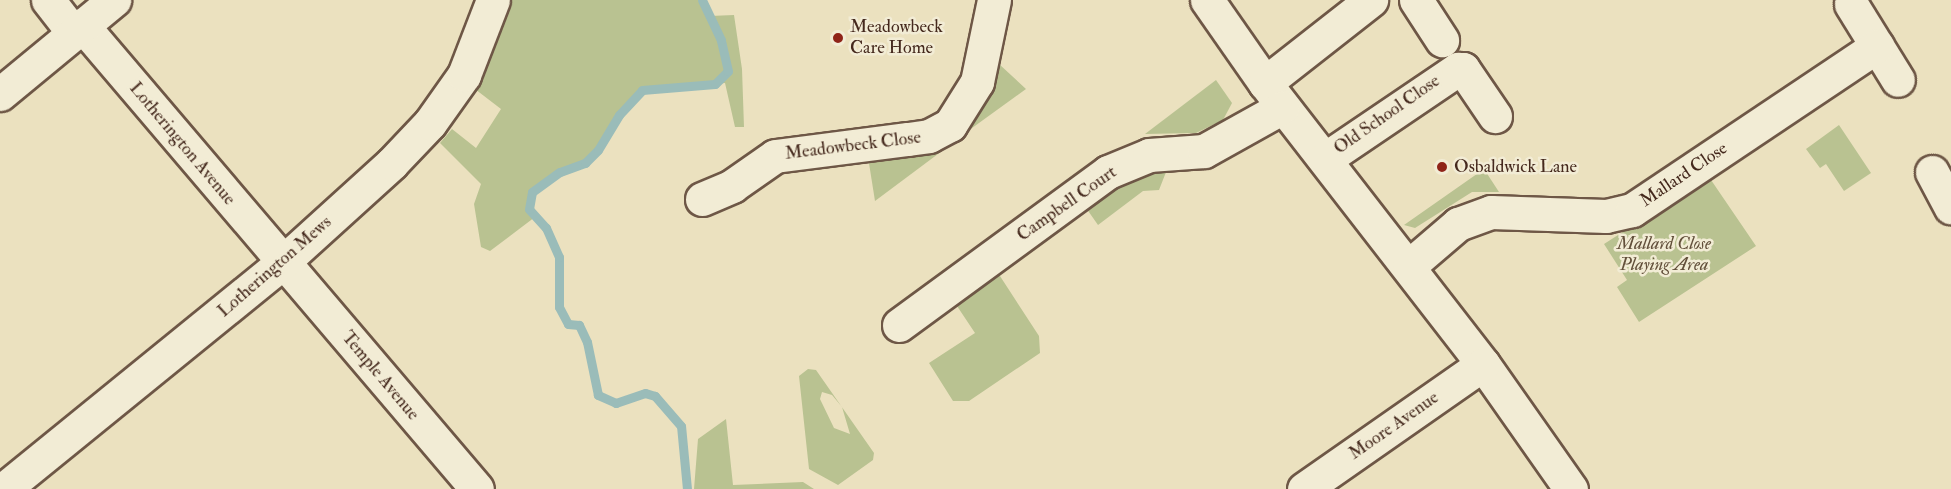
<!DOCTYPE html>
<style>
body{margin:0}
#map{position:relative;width:1951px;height:489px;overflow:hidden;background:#ebe1bf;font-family:"IM FELL Double Pica",serif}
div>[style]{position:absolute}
.green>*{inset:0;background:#b9c291}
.stream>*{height:9px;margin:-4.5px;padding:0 4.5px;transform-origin:4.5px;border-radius:4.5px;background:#9abcb9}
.roads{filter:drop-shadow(2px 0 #6e5746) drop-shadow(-2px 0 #6e5746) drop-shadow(0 2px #6e5746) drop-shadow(0 -2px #6e5746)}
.minor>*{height:33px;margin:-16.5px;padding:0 16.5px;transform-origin:16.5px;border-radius:16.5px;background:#f2ecd5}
.dots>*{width:16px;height:16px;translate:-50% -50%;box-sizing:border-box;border:3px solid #f2ecd5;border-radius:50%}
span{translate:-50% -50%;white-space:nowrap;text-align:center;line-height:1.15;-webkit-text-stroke:5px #f2ecd5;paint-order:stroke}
.poi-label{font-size:18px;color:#45291d}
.left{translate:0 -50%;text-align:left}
.street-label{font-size:18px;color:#45291d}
.park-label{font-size:18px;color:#624f3a;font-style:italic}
</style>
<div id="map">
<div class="green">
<div style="clip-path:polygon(504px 0,702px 0,710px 16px,734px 15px,742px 69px,744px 127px,735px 127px,725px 83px,642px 90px,619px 115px,598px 150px,585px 163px,560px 172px,533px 191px,529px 209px,535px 217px,490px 251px,481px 247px,474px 204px,481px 184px,440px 143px,452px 129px,476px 148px,501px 109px,471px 86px)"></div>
<div style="clip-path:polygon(999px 64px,1026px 89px,961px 136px,992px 84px)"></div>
<div style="clip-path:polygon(1216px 80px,1232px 103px,1223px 120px,1196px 133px,1145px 134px)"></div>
<div style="clip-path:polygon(1839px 125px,1871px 173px,1844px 191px,1826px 164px,1820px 168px,1806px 149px)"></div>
<div style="clip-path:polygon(944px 146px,946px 148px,875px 201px,868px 157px)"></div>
<div style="clip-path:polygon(1168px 167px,1159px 190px,1143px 191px,1098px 225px,1084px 205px,1120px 181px)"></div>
<div style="clip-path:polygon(1484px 169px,1499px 192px,1472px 192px,1415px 228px,1404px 225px)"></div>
<div style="clip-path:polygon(1709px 177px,1756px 246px,1639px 322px,1617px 287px,1627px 280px,1604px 244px)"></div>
<div style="clip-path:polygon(998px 273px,1039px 336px,1040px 353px,969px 401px,953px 401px,929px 363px,975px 333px,955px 303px)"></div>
<div style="clip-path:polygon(evenodd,808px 369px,816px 370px,874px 453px,873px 460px,838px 485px,809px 469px,799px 376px,808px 369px,822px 392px,832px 395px,842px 407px,850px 434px,834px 428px,820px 399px,822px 392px)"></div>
<div style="clip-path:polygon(726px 419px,733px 485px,803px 482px,814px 489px,694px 489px,698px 439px)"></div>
</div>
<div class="stream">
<div style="left:687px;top:489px;width:63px;rotate:-95.4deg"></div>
<div style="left:681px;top:426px;width:40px;rotate:-131deg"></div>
<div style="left:655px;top:396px;width:10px;rotate:-163deg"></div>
<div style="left:645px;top:393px;width:31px;rotate:161deg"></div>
<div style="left:616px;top:403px;width:20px;rotate:-156deg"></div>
<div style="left:598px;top:395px;width:54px;rotate:-101.7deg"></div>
<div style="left:587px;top:342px;width:19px;rotate:-115deg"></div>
<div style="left:579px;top:325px;width:11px;rotate:-175deg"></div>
<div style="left:568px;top:324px;width:19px;rotate:-118deg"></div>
<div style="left:559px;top:307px;width:50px;rotate:-90deg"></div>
<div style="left:559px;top:257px;width:32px;rotate:-114deg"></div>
<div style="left:546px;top:228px;width:25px;rotate:-132deg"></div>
<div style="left:529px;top:209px;width:17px;rotate:-80deg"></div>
<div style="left:532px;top:192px;width:34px;rotate:-36deg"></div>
<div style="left:560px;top:172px;width:27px;rotate:-20deg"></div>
<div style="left:585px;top:163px;width:18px;rotate:-45deg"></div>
<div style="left:598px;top:150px;width:41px;rotate:-59deg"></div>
<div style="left:619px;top:115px;width:34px;rotate:-47deg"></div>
<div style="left:642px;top:90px;width:73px;rotate:-4.7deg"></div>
<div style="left:715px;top:84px;width:18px;rotate:-45deg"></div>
<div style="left:728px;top:71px;width:32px;rotate:-103deg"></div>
<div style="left:721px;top:40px;width:44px;rotate:-115.4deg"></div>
</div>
<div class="roads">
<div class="minor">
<div style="left:48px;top:0;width:41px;rotate:52deg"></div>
<div style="left:1207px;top:0;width:101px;rotate:55.1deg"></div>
<div style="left:1265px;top:83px;width:356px;rotate:52.2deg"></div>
<div style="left:1483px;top:364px;width:153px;rotate:54.9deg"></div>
<div style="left:1416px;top:0;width:48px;rotate:57deg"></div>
<div style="left:1851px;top:4px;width:89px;rotate:58.3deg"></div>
<div style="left:82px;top:25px;width:609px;rotate:49.59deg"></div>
<div style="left:1265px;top:83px;width:135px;rotate:-38.1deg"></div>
<div style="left:0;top:94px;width:148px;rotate:-39.5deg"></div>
<div style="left:1325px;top:159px;width:161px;rotate:-34.1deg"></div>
<div style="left:1458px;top:69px;width:5px"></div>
<div style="left:1463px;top:69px;width:57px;rotate:55.8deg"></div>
<div style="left:1932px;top:172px;width:40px;rotate:62deg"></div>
<div style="left:702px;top:199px;width:33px;rotate:-23deg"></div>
<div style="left:732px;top:186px;width:52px;rotate:-34.9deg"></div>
<div style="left:775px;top:156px;width:134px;rotate:-7.3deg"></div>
<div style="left:908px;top:139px;width:21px;rotate:-8deg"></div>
<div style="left:929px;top:136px;width:24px;rotate:-28deg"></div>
<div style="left:950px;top:125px;width:51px;rotate:-57.9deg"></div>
<div style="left:977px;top:82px;width:84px;rotate:-78.3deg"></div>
<div style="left:1409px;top:266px;width:65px;rotate:-40.6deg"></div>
<div style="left:1458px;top:224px;width:35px;rotate:-20deg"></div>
<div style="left:1491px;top:212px;width:115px;rotate:2deg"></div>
<div style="left:1606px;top:216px;width:27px;rotate:-13deg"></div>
<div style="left:1632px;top:210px;width:295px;rotate:-33.8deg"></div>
<div style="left:899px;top:325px;width:259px;rotate:-36.2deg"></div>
<div style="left:1108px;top:172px;width:44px;rotate:-22.5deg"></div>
<div style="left:1149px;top:155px;width:55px;rotate:-4.2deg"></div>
<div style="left:1204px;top:151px;width:90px;rotate:-29.1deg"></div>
<div style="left:4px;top:489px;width:360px;rotate:-39.1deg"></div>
<div style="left:283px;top:262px;width:147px;rotate:-42.2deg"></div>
<div style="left:392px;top:163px;width:55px;rotate:-46.5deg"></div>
<div style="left:430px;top:123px;width:59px;rotate:-54.7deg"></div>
<div style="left:464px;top:75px;width:80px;rotate:-68.9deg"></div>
<div style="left:1304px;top:489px;width:218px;rotate:-34.9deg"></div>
</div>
</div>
<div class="dots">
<div style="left:838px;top:38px;background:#8f2418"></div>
<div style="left:1442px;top:167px;background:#8f2418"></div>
</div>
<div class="poi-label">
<span class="left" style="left:850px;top:38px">Meadowbeck<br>Care Home</span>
<span class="left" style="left:1454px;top:167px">Osbaldwick Lane</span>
</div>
<div class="street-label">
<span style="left:1387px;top:115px;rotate:-35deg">Old School Close</span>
<span style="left:182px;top:144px;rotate:50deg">Lotherington Avenue</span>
<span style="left:853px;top:146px;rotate:-7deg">Meadowbeck Close</span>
<span style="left:1684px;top:175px;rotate:-34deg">Mallard Close</span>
<span style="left:1067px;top:204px;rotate:-35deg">Campbell Court</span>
<span style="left:275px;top:267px;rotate:-41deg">Lotherington Mews</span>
<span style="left:380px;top:376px;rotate:50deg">Temple Avenue</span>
<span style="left:1394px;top:426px;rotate:-35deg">Moore Avenue</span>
</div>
<div class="park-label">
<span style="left:1664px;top:255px">Mallard Close<br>Playing Area</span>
</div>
</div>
